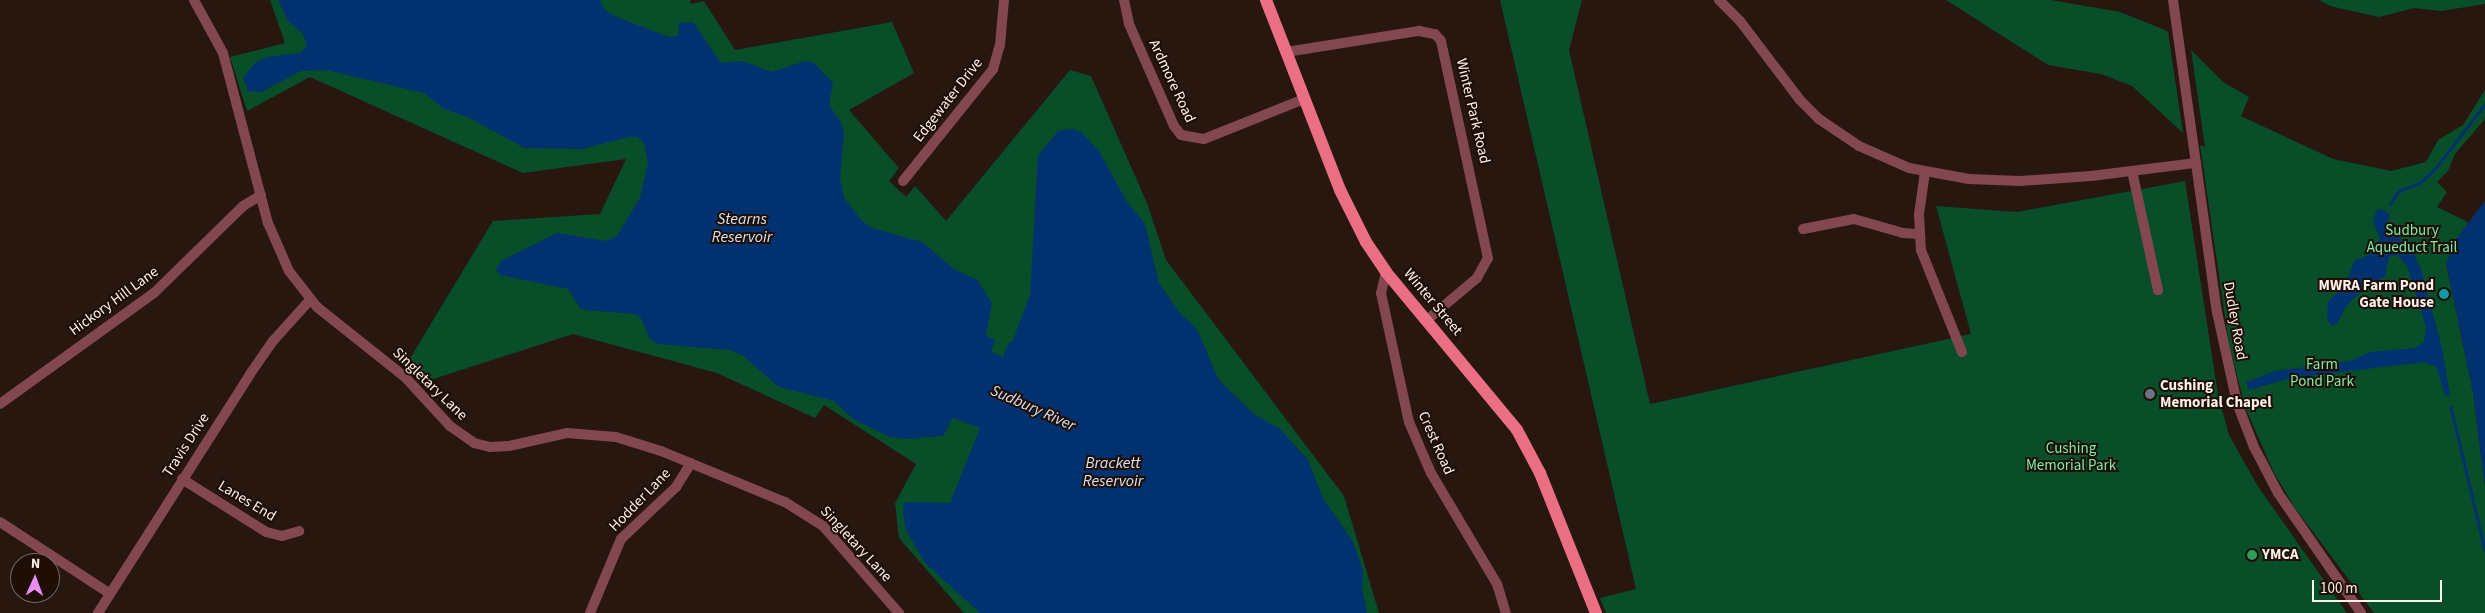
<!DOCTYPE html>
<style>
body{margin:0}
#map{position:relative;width:2485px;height:613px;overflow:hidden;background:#27170f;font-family:"Source Sans 3",sans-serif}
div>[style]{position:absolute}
.green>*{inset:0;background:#084e29}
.water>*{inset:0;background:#023170}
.stream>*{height:2.5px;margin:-1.25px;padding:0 1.25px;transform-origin:1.25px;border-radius:1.25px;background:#023170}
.minor>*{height:10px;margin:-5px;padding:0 5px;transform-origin:5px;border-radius:5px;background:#834750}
.major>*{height:12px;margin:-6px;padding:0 6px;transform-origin:6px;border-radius:6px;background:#eb6f84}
.dots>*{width:14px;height:14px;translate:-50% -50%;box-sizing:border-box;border:2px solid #1e0e06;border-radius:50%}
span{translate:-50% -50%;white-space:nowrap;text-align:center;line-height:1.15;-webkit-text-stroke:4px #1e0e06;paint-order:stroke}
.street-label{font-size:15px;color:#fdf1eb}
.park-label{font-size:15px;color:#7bf0a5}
.poi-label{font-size:15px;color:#fdf1eb;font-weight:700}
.right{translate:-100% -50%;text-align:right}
.left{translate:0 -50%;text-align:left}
.water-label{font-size:16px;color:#d6e3f6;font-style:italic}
.north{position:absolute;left:10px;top:553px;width:50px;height:50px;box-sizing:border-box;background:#1e0e06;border:1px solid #776962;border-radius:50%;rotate:2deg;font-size:14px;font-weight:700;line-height:20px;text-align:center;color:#fdf1eb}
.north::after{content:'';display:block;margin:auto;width:18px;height:22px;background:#ec8cfb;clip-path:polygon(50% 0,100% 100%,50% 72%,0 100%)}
.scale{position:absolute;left:2312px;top:580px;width:130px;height:22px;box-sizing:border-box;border:2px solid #fdf1eb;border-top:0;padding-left:6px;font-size:15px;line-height:18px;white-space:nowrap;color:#fdf1eb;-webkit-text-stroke:4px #1e0e06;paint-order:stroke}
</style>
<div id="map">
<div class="green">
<div style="clip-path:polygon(270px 0,690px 0,691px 4px,704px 1px,735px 50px,892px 22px,914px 73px,849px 110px,899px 168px,889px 181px,906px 197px,915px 186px,946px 221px,1070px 70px,1091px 76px,1147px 203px,1166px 260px,1344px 496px,1379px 613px,964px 613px,899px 538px,895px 503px,916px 464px,824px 405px,815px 418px,717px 373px,573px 334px,424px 382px,406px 365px,493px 221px,600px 214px,626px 159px,523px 173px,310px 77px,247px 111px,230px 57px,285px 43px)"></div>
<div style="clip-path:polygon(1500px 0,1582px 0,1569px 50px,1650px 404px,1971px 334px,1936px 206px,2017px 212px,2185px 181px,2218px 395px,2229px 435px,2257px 485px,2347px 613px,1606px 613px,1600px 598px,1636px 589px)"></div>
<div style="clip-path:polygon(1946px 0,2051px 0,2120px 12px,2165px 30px,2168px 32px,2183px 133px,2132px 86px,2101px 74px,2048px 65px)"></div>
<div style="clip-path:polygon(2319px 0,2485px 0,2485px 4px,2441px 11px,2414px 8px,2379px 17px,2330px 6px)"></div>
<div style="clip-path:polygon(2191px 50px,2223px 82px,2249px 97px,2241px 116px,2333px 159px,2391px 171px,2426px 162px,2438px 140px,2463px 125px,2485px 90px,2485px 119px,2455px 154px,2448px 171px,2437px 182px,2447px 192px,2437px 207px,2468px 222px,2446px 263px,2473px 392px,2485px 486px,2485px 613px,2374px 613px,2295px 508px,2274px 473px,2245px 407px,2229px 344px,2200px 145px,2205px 147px)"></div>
</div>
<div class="water">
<div style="clip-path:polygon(278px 0,600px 0,605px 10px,617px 17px,669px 37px,678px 36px,679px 23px,693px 22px,721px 63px,742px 61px,772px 72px,805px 61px,814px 63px,833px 83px,829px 105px,842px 124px,844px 134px,840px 178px,844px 198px,862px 221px,872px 228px,922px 242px,954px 269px,977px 280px,992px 303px,986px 336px,995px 340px,991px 352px,1003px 357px,1009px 342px,1012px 343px,1030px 295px,1038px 156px,1058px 131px,1073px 129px,1081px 132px,1099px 151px,1127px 202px,1145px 224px,1159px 283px,1179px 312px,1197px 329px,1218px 379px,1255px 415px,1279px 428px,1308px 460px,1323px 498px,1353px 542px,1363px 570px,1362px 589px,1367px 613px,980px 613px,925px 563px,906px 530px,903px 513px,904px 502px,950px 503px,980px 428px,953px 418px,943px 436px,905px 439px,890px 437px,853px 419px,834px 401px,779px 387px,742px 355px,730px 350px,658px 344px,650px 339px,641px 318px,634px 314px,586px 310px,580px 308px,568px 289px,500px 275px,496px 270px,501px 261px,557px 233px,606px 241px,617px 236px,640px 198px,648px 163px,644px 143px,637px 137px,629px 137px,582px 149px,524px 148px,470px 118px,444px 109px,424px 93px,326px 70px,301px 71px,261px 92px,248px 91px,243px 78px,256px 62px,267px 57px,300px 53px,307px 46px,303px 34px,288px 21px)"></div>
<div style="clip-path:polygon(2485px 201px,2485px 486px,2473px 392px,2446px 263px,2458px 236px)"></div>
<div style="clip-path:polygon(2381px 209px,2390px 214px,2387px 224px,2412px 251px,2421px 269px,2442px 348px,2450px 396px,2445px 395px,2437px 368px,2425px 362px,2291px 378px,2249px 390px,2246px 382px,2275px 371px,2350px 361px,2370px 352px,2415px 348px,2424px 342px,2426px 327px,2417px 298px,2407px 266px,2397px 255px,2389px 257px,2385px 276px,2356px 296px,2345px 308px,2337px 324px,2332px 326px,2327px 319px,2328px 302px,2346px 284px,2354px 261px,2368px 255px,2380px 238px,2373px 222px,2376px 211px)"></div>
</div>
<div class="stream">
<div style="left:2390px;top:204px;width:16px;rotate:-55deg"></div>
<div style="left:2399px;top:191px;width:22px;rotate:-21deg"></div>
<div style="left:2420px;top:183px;width:19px;rotate:-43deg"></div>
<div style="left:2434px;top:170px;width:83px;rotate:-52.3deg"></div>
<div style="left:2451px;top:407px;width:147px;rotate:76.6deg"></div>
</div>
<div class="minor">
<div style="left:194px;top:0;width:60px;rotate:61.3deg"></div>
<div style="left:223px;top:53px;width:176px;rotate:75.2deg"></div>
<div style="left:268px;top:223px;width:52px;rotate:66.4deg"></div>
<div style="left:289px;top:271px;width:46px;rotate:52.1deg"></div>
<div style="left:317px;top:307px;width:112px;rotate:38.5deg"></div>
<div style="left:405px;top:377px;width:67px;rotate:47.4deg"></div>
<div style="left:450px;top:426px;width:29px;rotate:35deg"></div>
<div style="left:474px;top:443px;width:16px;rotate:14deg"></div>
<div style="left:490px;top:447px;width:19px;rotate:-3deg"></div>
<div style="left:509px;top:446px;width:59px;rotate:-12.6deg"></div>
<div style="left:567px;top:433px;width:49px;rotate:4.7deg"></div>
<div style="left:616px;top:437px;width:47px;rotate:17.3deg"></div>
<div style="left:661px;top:451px;width:134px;rotate:22.4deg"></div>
<div style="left:785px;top:502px;width:45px;rotate:32.3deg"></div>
<div style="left:823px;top:526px;width:116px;rotate:48.9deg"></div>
<div style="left:1124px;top:0;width:25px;rotate:78deg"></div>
<div style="left:1129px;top:24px;width:111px;rotate:66.2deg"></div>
<div style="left:1174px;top:126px;width:11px;rotate:52deg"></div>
<div style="left:1181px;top:135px;width:23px;rotate:10deg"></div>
<div style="left:1204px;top:139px;width:108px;rotate:-21.8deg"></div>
<div style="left:1719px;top:0;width:30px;rotate:45deg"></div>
<div style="left:1740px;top:21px;width:99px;rotate:52.8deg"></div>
<div style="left:1800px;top:100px;width:27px;rotate:45deg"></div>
<div style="left:1819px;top:119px;width:48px;rotate:34deg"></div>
<div style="left:1859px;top:146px;width:55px;rotate:23.7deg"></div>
<div style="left:1909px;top:168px;width:61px;rotate:10.4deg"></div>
<div style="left:1969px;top:179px;width:51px;rotate:2.2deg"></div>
<div style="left:2020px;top:181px;width:71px;rotate:-4deg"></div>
<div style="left:2091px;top:176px;width:106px;rotate:-7.1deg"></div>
<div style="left:2173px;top:0;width:315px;rotate:82deg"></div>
<div style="left:2217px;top:312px;width:93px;rotate:77.6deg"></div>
<div style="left:2237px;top:403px;width:47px;rotate:68.9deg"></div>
<div style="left:2254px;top:447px;width:52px;rotate:62.4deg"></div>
<div style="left:2278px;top:493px;width:146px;rotate:55.3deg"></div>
<div style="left:1286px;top:52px;width:135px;rotate:-9deg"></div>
<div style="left:1419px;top:31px;width:16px;rotate:11deg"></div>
<div style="left:1435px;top:34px;width:9px;rotate:49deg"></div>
<div style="left:1441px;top:41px;width:222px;rotate:77.8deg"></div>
<div style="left:1488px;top:258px;width:23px;rotate:119deg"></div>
<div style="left:1477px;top:278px;width:65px;rotate:140deg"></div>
<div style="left:2132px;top:171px;width:122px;rotate:77.7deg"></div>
<div style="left:1925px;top:172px;width:42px;rotate:98.1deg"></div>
<div style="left:1919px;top:214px;width:36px;rotate:87deg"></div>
<div style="left:1921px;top:250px;width:110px;rotate:68.1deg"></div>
<div style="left:903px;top:181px;width:144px;rotate:-51.2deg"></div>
<div style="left:993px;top:69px;width:25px;rotate:-74deg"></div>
<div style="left:1000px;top:45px;width:45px;rotate:-84.9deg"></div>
<div style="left:1803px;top:229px;width:52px;rotate:-11.1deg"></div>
<div style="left:1854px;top:219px;width:51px;rotate:15.9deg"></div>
<div style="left:1903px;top:233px;width:16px;rotate:4deg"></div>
<div style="left:1386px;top:272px;width:22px;rotate:103deg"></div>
<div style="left:1381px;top:293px;width:132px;rotate:77.8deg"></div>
<div style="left:1409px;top:422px;width:56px;rotate:66.7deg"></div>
<div style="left:1431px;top:473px;width:129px;rotate:59.3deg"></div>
<div style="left:1497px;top:584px;width:30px;rotate:73deg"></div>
<div style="left:0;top:404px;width:190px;rotate:-35.8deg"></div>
<div style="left:154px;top:293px;width:124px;rotate:-44.3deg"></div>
<div style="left:243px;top:206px;width:21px;rotate:-31deg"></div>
<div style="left:182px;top:479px;width:99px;rotate:32.2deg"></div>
<div style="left:266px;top:532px;width:16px;rotate:14deg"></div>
<div style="left:282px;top:536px;width:18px;rotate:-16deg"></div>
<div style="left:0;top:522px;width:130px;rotate:33.1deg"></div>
<div style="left:98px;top:613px;width:283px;rotate:-57.5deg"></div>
<div style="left:250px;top:374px;width:40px;rotate:-55.1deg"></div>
<div style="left:273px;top:341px;width:55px;rotate:-47.9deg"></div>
<div style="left:590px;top:613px;width:80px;rotate:-67.3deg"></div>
<div style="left:621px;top:539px;width:76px;rotate:-43.4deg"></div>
<div style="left:676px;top:487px;width:28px;rotate:-58deg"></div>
</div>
<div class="major">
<div style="left:1266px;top:0;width:204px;rotate:68.7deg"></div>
<div style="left:1340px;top:190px;width:58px;rotate:63.4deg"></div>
<div style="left:1366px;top:242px;width:36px;rotate:56deg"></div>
<div style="left:1386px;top:272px;width:205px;rotate:50.3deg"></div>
<div style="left:1517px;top:430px;width:49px;rotate:61.9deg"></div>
<div style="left:1540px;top:473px;width:151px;rotate:68.2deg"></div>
</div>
<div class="dots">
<div style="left:2444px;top:294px;background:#0f9aa8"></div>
<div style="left:2150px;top:394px;background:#6b7280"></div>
<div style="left:2252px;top:555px;background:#2e9e5b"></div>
</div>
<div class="street-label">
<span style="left:1172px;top:81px;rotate:65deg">Ardmore Road</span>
<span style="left:948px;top:100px;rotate:-52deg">Edgewater Drive</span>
<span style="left:1473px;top:111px;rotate:77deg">Winter Park Road</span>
<span style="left:114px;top:301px;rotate:-36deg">Hickory Hill Lane</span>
<span style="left:1433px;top:302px;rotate:50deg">Winter Street</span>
<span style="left:2235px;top:321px;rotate:80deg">Dudley Road</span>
<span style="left:430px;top:384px;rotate:44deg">Singletary Lane</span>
<span style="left:1436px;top:443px;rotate:66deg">Crest Road</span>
<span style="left:186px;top:445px;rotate:-57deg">Travis Drive</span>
<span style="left:640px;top:500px;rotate:-46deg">Hodder Lane</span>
<span style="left:247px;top:501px;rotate:31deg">Lanes End</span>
<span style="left:856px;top:544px;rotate:47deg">Singletary Lane</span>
</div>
<div class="park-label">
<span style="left:2412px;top:239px">Sudbury<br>Aqueduct Trail</span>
<span style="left:2322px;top:373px">Farm<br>Pond Park</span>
<span style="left:2071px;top:457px">Cushing<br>Memorial Park</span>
</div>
<div class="poi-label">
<span class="right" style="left:2434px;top:294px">MWRA Farm Pond<br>Gate House</span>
<span class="left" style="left:2160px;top:394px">Cushing<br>Memorial Chapel</span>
<span class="left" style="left:2262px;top:555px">YMCA</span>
</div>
<div class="water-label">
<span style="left:742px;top:228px">Stearns<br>Reservoir</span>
<span style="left:1033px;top:408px;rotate:24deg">Sudbury River</span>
<span style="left:1113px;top:472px">Brackett<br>Reservoir</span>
</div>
<div class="north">N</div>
<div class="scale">100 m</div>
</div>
